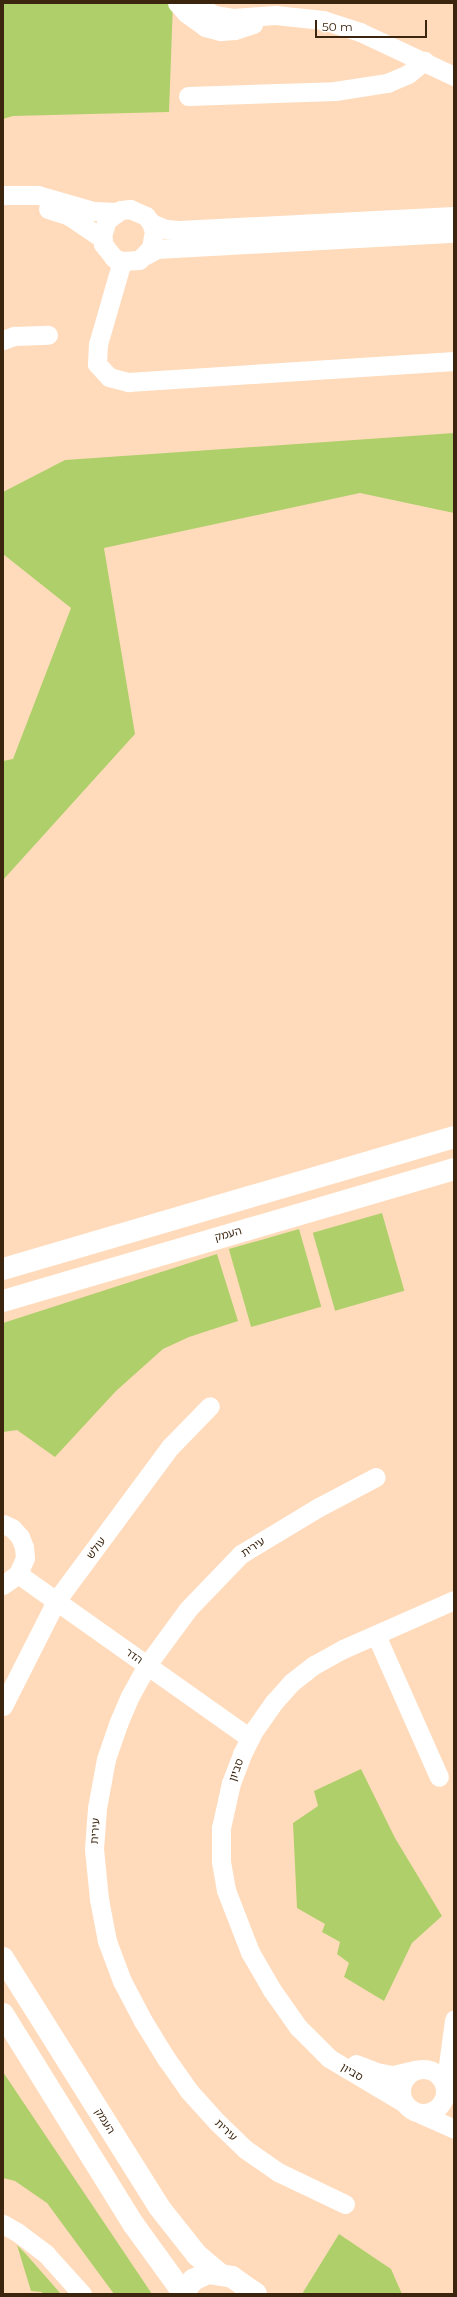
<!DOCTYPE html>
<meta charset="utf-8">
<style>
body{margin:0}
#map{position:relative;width:457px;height:2297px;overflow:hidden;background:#ffdbbb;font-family:Montserrat,"Noto Sans Hebrew",sans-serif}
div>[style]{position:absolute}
.green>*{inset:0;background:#afcf6b;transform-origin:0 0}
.minor>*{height:19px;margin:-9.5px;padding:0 9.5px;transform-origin:9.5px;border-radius:9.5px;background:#fff}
.minor>.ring{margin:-9.5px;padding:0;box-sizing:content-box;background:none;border:19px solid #fff;border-radius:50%}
.major>*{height:22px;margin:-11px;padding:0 11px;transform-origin:11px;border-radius:11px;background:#fff}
span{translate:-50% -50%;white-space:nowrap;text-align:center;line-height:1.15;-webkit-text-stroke:4px #fff;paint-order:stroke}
.street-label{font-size:11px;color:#3b250e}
.frame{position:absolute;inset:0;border:4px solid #3b250e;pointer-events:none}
.scale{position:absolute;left:315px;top:20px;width:112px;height:18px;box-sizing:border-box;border:2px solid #3b250e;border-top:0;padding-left:5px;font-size:12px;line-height:14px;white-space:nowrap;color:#3b250e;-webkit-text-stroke:3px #fff;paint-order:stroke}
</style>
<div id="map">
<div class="green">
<div style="clip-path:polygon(3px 3px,173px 3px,169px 112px,13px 116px,3px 119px)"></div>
<div style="clip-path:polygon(454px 433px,454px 513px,360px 493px,104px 548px,135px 734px,3px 880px,3px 761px,13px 759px,71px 608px,3px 554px,3px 492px,65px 460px)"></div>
<div style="left:382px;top:1213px;width:81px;height:72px;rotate:74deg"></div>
<div style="left:299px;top:1229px;width:81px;height:73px;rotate:74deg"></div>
<div style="clip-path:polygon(217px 1254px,238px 1321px,189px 1337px,163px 1349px,116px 1391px,55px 1457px,17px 1430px,3px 1432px,3px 1323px)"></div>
<div style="clip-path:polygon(361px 1769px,395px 1838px,442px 1916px,412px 1943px,384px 2001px,344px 1977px,349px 1963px,337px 1954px,340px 1942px,322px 1932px,325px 1924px,297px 1908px,293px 1823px,318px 1806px,314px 1791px)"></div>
<div style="clip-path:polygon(3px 2072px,152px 2294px,114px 2294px,47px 2203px,15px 2181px,3px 2178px)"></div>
<div style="clip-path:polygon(339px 2234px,391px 2269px,402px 2294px,302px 2294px)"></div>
<div style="clip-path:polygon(17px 2245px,25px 2253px,61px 2294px,43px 2294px,42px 2292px,31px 2291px)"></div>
</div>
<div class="minor">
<div style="left:177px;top:3px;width:13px;rotate:48deg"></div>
<div style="left:186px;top:13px;width:24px;rotate:36deg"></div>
<div style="left:205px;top:27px;width:16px;rotate:15deg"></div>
<div style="left:220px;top:31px;width:15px;rotate:-4deg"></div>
<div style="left:235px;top:30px;width:19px;rotate:-18deg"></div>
<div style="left:196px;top:3px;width:22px;rotate:34deg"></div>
<div style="left:214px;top:15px;width:19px;rotate:9deg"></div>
<div style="left:233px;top:18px;width:42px;rotate:-4.1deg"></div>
<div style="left:275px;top:15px;width:48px;rotate:5.9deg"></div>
<div style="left:323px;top:20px;width:39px;rotate:18deg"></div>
<div style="left:360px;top:32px;width:104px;rotate:25.1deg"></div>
<div style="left:188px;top:96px;width:147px;rotate:-1.9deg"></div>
<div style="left:335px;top:91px;width:53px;rotate:-8.7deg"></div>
<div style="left:387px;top:83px;width:23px;rotate:-23deg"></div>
<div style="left:408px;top:74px;width:21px;rotate:-39deg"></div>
<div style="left:3px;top:195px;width:35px"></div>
<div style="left:38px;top:195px;width:57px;rotate:16.2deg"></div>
<div style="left:93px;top:211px;width:25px;rotate:2deg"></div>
<div style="left:48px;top:209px;width:22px;rotate:18deg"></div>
<div style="left:69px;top:216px;width:41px;rotate:34.1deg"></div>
<div style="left:151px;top:223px;width:9px;rotate:69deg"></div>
<div style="left:154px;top:231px;width:17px;rotate:100deg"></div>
<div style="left:151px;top:248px;width:17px;rotate:135deg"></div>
<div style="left:139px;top:260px;width:17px;rotate:177deg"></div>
<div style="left:122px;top:261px;width:9px;rotate:-159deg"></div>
<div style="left:114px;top:258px;width:18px;rotate:-128deg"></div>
<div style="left:103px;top:244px;width:8px;rotate:-97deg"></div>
<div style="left:102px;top:236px;width:17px;rotate:-73deg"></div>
<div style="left:107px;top:220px;width:17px;rotate:-36deg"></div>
<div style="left:121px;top:210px;width:9px;rotate:-6deg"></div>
<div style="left:130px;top:209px;width:17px;rotate:24deg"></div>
<div style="left:146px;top:216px;width:9px;rotate:54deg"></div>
<div style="left:151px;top:223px;width:16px;rotate:22deg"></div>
<div style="left:166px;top:229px;width:13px;rotate:4deg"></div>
<div style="left:179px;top:230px;width:275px;rotate:-2.9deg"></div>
<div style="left:146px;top:255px;width:13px;rotate:-29deg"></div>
<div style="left:157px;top:249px;width:17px;rotate:-3deg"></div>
<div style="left:174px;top:248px;width:280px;rotate:-3.1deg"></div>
<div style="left:122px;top:261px;width:86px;rotate:106.1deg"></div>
<div style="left:98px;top:344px;width:20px;rotate:93deg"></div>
<div style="left:97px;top:364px;width:18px;rotate:47deg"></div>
<div style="left:109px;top:377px;width:20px;rotate:15deg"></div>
<div style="left:128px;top:382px;width:327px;rotate:-3.7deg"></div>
<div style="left:3px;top:340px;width:12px;rotate:-20deg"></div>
<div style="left:14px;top:336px;width:34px;rotate:-2deg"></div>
<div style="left:3px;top:1524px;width:10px;rotate:24deg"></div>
<div style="left:12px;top:1528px;width:12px;rotate:48deg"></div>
<div style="left:20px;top:1537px;width:11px;rotate:68deg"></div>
<div style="left:24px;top:1547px;width:11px;rotate:85deg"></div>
<div style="left:25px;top:1558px;width:17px;rotate:114deg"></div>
<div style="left:18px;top:1574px;width:19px;rotate:144deg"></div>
<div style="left:18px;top:1574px;width:284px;rotate:35.3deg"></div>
<div style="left:376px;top:1635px;width:155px;rotate:66.1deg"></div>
<div style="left:3px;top:1706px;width:118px;rotate:-63.2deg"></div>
<div style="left:56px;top:1601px;width:192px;rotate:-53.5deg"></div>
<div style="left:170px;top:1447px;width:57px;rotate:-45.7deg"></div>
<div style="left:356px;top:2064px;width:26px;rotate:21deg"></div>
<div style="left:380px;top:2073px;width:13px;rotate:9deg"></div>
<div style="left:393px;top:2075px;width:23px;rotate:-13deg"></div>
<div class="ring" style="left:401px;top:2069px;width:25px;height:25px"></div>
<div style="left:445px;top:2087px;width:68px;rotate:-82.3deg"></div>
<div style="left:403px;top:2102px;width:86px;rotate:-149.3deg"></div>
<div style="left:329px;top:2058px;width:44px;rotate:-135deg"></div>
<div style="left:298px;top:2027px;width:45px;rotate:-125.1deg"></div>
<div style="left:272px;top:1990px;width:44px;rotate:-120.1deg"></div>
<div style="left:250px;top:1952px;width:66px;rotate:-111.2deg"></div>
<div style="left:226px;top:1890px;width:29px;rotate:-100deg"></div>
<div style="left:221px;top:1861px;width:33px;rotate:-90deg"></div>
<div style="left:221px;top:1828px;width:46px;rotate:-77.5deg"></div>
<div style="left:231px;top:1783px;width:31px;rotate:-69deg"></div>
<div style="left:242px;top:1754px;width:28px;rotate:-63deg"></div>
<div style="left:255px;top:1729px;width:33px;rotate:-55deg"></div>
<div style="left:274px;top:1702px;width:27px;rotate:-48deg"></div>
<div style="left:292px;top:1682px;width:28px;rotate:-38deg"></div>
<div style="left:314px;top:1665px;width:33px;rotate:-29deg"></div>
<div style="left:343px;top:1649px;width:121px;rotate:-23.8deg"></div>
<div style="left:421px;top:2114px;width:36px;rotate:24deg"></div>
<div style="left:345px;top:2204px;width:74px;rotate:-154.5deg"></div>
<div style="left:278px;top:2172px;width:40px;rotate:-145.1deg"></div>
<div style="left:245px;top:2149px;width:39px;rotate:-136deg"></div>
<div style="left:217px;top:2122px;width:42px;rotate:-132.1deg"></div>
<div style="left:189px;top:2091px;width:38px;rotate:-125deg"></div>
<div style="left:167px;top:2060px;width:46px;rotate:-121.6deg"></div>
<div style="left:143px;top:2021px;width:45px;rotate:-117.7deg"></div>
<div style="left:122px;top:1981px;width:43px;rotate:-110.6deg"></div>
<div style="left:107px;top:1941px;width:43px;rotate:-100.8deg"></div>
<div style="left:99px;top:1899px;width:50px;rotate:-95.7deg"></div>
<div style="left:94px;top:1849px;width:41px;rotate:-85.8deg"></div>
<div style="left:97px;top:1808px;width:50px;rotate:-79.6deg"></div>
<div style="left:106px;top:1759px;width:37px;rotate:-71deg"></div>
<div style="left:118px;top:1724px;width:30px;rotate:-67deg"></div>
<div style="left:130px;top:1696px;width:35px;rotate:-61deg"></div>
<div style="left:147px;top:1665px;width:69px;rotate:-53.8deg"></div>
<div style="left:188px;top:1609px;width:76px;rotate:-46.1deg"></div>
<div style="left:241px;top:1554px;width:91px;rotate:-31.1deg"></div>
<div style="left:319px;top:1507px;width:64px;rotate:-27.8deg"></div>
<div style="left:3px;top:2224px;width:16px;rotate:30deg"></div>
<div style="left:17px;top:2232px;width:36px;rotate:37deg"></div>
<div style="left:46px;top:2254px;width:54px;rotate:48deg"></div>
</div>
<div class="major">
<div style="left:3px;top:1269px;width:470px;rotate:-16.3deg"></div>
<div style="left:3px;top:1301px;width:470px;rotate:-16.3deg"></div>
<div style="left:3px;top:1958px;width:294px;rotate:57.9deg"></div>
<div style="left:159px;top:2207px;width:61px;rotate:51.6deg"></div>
<div style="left:197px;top:2255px;width:30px;rotate:40deg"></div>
<div style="left:3px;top:2014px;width:248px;rotate:58.2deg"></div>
<div style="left:134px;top:2225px;width:85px;rotate:54.1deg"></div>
<div style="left:186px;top:2294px;width:6px;rotate:-81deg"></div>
<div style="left:187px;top:2288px;width:10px;rotate:-53deg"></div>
<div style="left:193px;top:2280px;width:17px;rotate:-25deg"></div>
<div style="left:208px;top:2273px;width:24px;rotate:9deg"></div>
<div style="left:232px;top:2277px;width:29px;rotate:35deg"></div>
</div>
<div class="street-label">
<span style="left:228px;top:1234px;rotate:-16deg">העמק</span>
<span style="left:253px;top:1547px;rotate:-34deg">עירית</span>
<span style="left:96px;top:1548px;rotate:-54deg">עולש</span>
<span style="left:134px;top:1656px;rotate:35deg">הדר</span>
<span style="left:236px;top:1770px;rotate:-70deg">סביון</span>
<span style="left:95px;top:1831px;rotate:-86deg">עירית</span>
<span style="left:352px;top:2072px;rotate:31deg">סביון</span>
<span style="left:105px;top:2121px;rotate:58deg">העמק</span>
<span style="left:226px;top:2130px;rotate:44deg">עירית</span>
</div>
<div class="frame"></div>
<div class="scale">50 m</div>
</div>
